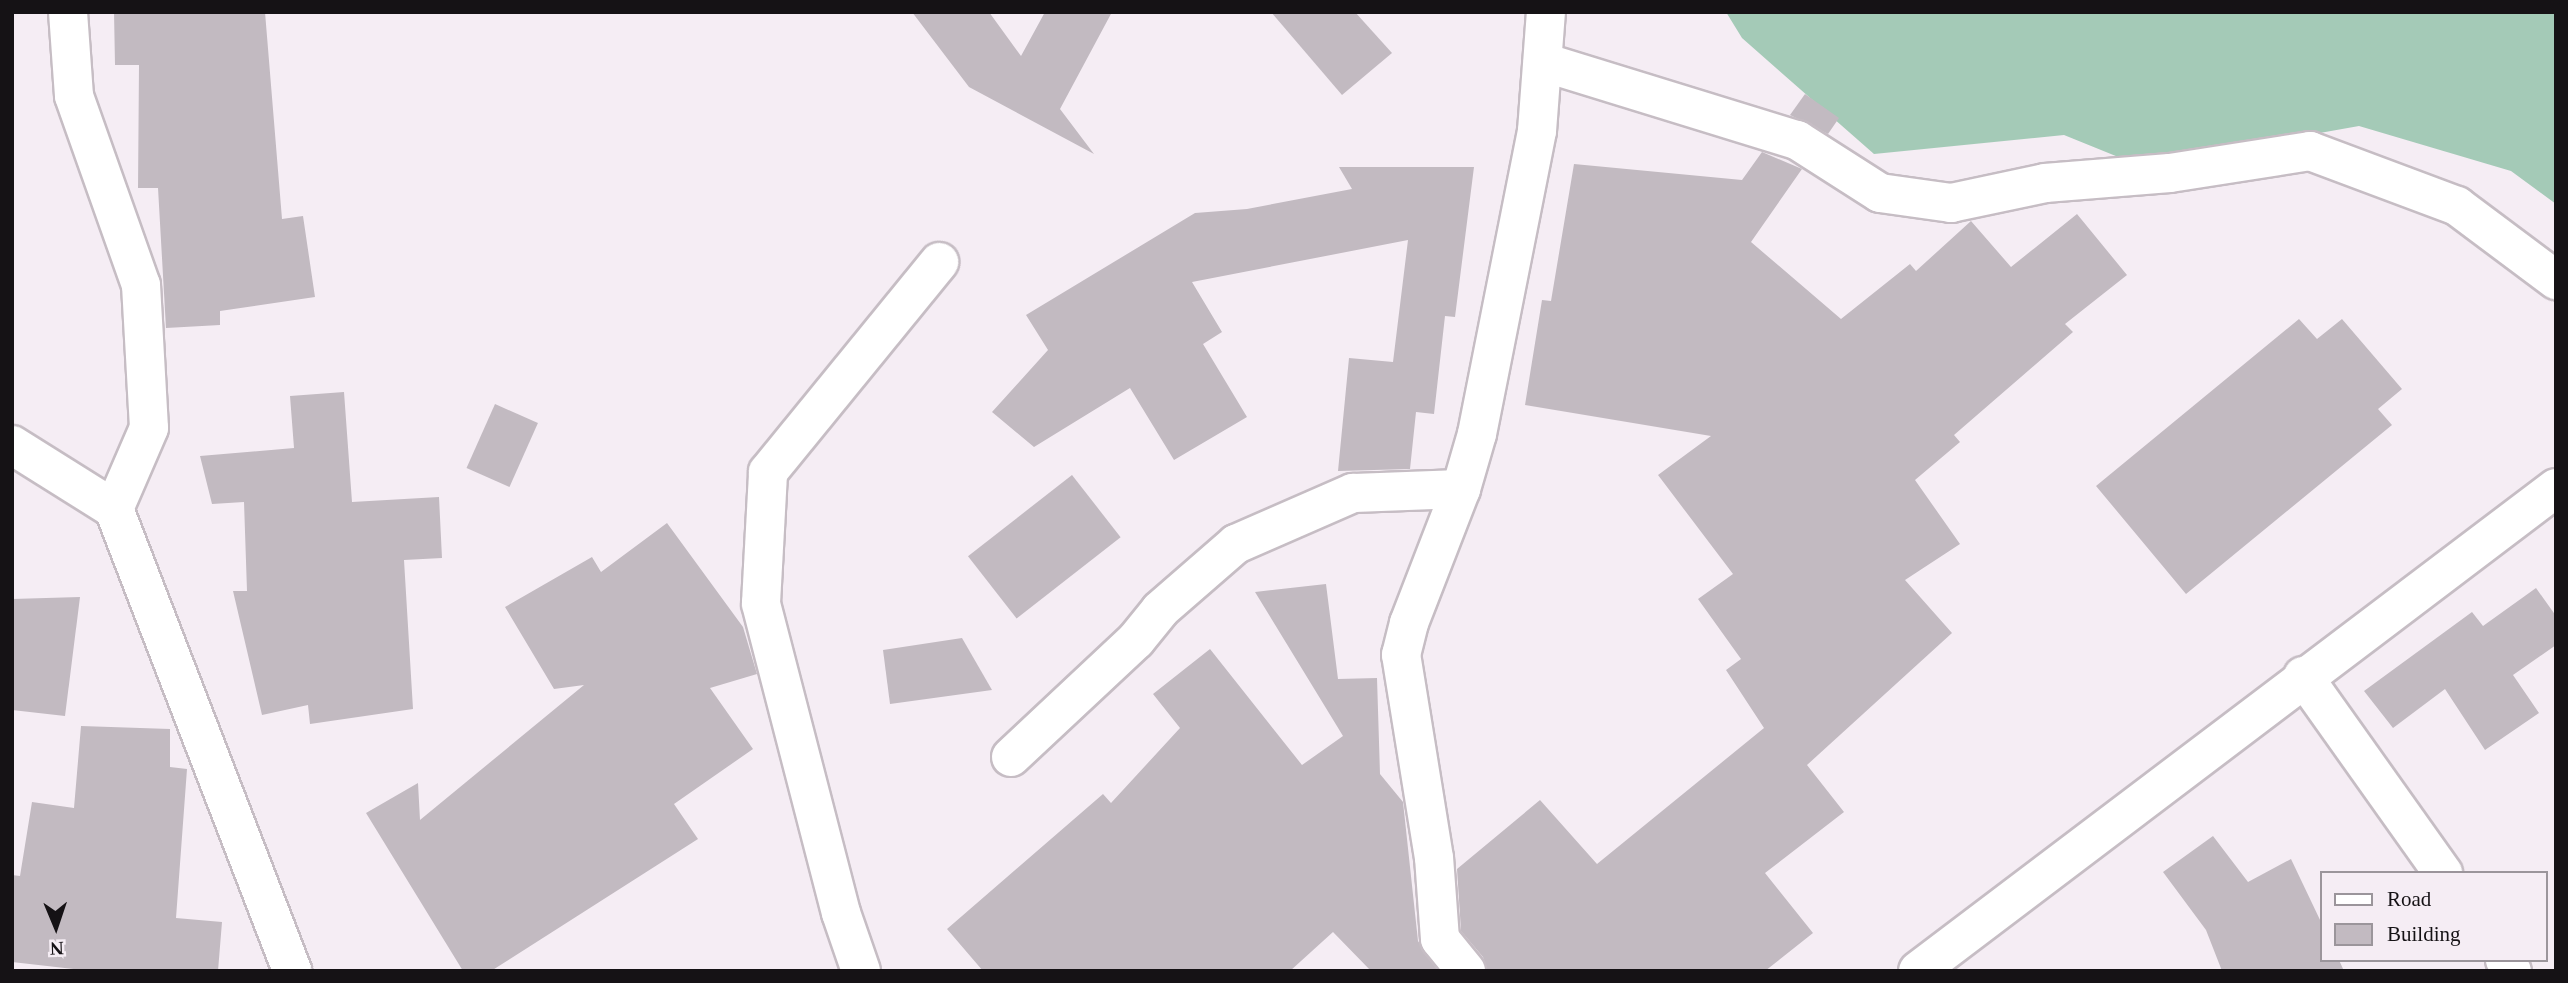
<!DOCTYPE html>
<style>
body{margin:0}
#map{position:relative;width:2568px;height:983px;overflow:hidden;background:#f5edf4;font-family:"Times New Roman",serif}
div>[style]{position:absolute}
.forest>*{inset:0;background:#a4cab7}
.building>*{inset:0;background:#c2bac1;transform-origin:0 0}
.roads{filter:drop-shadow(2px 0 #c6bdc4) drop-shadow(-2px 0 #c6bdc4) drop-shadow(0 2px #c6bdc4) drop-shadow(0 -2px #c6bdc4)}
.minor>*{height:38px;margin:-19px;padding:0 19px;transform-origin:19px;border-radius:19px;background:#fff}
span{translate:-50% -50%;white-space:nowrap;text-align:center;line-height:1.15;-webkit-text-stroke:5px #f5edf4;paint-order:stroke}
.frame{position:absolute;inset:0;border:14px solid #151215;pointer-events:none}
.legend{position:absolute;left:2320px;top:871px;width:228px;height:91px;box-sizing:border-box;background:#f5edf4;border:2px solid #9b959b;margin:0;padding:9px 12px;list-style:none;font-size:21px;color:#151215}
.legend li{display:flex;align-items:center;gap:14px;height:35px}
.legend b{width:35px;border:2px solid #9b959b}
.north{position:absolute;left:21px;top:892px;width:70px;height:70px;-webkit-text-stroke:5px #f5edf4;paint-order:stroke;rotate:178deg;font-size:19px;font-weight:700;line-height:28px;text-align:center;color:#151215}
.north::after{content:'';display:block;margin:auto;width:24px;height:32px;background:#151215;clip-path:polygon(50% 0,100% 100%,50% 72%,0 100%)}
</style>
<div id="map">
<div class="forest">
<div style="clip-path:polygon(1726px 12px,2556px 12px,2556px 204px,2511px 171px,2359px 126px,2138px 165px,2064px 135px,1874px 154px,1742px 38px)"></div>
</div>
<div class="building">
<div style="clip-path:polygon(114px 12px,265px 12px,282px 219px,303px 216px,315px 297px,220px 311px,220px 325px,166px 328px,158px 188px,138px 188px,139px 65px,115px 65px)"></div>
<div style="clip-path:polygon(912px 12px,989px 12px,1021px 56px,1045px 12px,1112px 12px,1060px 109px,1094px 154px,969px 87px)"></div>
<div style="clip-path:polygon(1271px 12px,1355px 12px,1392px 53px,1342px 95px)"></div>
<div style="clip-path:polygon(1805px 94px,1839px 118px,1828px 134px,1790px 115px)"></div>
<div style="clip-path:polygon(1762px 152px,1802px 169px,1751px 242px,1841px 319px,1910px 264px,1916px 271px,1971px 221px,2011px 267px,2077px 214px,2127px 275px,2065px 324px,2073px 332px,1954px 435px,1960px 442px,1915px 480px,1960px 544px,1905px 580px,1952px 633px,1807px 765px,1844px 812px,1765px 873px,1813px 933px,1765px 971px,1487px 971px,1483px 957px,1461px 931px,1457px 869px,1540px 800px,1597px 864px,1764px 728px,1726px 670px,1741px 659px,1698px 599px,1733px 574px,1658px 475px,1711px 436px,1525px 405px,1542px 300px,1551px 301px,1574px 164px,1742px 180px)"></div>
<div style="clip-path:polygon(1339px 167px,1474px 167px,1455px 317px,1445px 316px,1434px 414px,1416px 412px,1410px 469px,1338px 471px,1349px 358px,1393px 362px,1408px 240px,1192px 282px,1222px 332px,1203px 344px,1247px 417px,1174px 460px,1130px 388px,1034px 447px,992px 412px,1048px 350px,1026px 315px,1195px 213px,1247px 209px,1352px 189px)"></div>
<div style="clip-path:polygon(2299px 319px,2317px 339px,2342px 319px,2402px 389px,2378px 409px,2392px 425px,2186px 594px,2096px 486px)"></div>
<div style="clip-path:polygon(344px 392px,352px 502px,439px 497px,442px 558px,404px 560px,413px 709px,310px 724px,308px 705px,262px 715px,233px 591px,247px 591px,244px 502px,212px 504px,200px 456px,294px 448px,290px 396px)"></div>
<div style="left:495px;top:404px;width:47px;height:70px;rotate:24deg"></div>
<div style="left:1072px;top:475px;width:79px;height:132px;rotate:52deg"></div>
<div style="clip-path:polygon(667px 523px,743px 627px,757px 674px,710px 688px,753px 749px,674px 804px,698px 839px,491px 971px,463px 971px,366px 813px,418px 783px,420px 820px,584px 685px,554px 689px,505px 607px,592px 557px,601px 572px)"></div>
<div style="clip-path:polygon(1326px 584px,1338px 679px,1377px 678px,1380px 774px,1403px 802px,1418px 941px,1438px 971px,1371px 971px,1333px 932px,1290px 971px,983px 971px,947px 929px,1103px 794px,1111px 803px,1180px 728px,1153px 694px,1210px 649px,1302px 765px,1343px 736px,1255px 592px)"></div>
<div style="clip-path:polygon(2536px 588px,2556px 616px,2556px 645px,2513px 675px,2539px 713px,2485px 750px,2445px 689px,2393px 728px,2364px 691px,2472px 612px,2483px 626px)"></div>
<div style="clip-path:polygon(80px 597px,65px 716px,12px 710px,12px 599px)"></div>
<div style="clip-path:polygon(962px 638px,992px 690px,890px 704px,883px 650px)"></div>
<div style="clip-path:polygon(81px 726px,170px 729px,170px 767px,187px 769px,176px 918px,222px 922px,218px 971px,91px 971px,12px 962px,12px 875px,20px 876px,32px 802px,74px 808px)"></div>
<div style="clip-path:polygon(2213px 836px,2248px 882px,2291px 859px,2321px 922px,2321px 960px,2339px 960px,2344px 971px,2222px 971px,2206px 930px,2163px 872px)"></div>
</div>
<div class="roads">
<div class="minor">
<div style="left:68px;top:12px;width:84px;rotate:85.9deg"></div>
<div style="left:74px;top:96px;width:201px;rotate:70.5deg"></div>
<div style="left:141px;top:285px;width:143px;rotate:86.8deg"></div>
<div style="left:149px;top:428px;width:88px;rotate:113.4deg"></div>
<div style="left:114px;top:509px;width:495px;rotate:68.9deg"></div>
<div style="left:1543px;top:62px;width:266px;rotate:17.1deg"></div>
<div style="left:1797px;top:140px;width:98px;rotate:32.6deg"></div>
<div style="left:1880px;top:193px;width:72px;rotate:8deg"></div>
<div style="left:1951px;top:203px;width:96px;rotate:-12deg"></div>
<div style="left:2045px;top:183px;width:125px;rotate:-4.6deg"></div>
<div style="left:2170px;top:173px;width:142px;rotate:-8.9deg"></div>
<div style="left:2310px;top:151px;width:157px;rotate:20.5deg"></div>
<div style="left:2457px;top:206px;width:124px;rotate:36.8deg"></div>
<div style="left:12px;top:445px;width:120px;rotate:32.1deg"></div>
<div style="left:2303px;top:676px;width:242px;rotate:54.6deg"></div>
<div style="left:1011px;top:757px;width:171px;rotate:-43.1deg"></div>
<div style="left:1136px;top:640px;width:38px;rotate:-51deg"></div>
<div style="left:1160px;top:610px;width:101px;rotate:-41deg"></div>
<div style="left:1236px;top:544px;width:128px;rotate:-23.6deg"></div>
<div style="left:1353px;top:493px;width:108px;rotate:-2.1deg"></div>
<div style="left:2505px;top:960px;width:13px;rotate:58deg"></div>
<div style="left:861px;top:971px;width:61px;rotate:-109deg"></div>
<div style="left:841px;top:913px;width:320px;rotate:-104.5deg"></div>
<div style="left:761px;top:603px;width:131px;rotate:-86.9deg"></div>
<div style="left:768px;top:472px;width:271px;rotate:-50.8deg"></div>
<div style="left:1466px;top:971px;width:41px;rotate:-129.1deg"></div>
<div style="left:1440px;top:939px;width:81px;rotate:-94.2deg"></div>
<div style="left:1434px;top:858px;width:206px;rotate:-99.2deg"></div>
<div style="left:1401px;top:655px;width:33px;rotate:-76deg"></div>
<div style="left:1409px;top:623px;width:144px;rotate:-68.8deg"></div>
<div style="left:1461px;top:489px;width:57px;rotate:-73.8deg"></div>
<div style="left:1477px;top:434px;width:309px;rotate:-78.8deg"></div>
<div style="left:1537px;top:131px;width:119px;rotate:-85.7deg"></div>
<div style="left:1918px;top:971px;width:800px;rotate:-37.13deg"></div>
</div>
</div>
<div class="frame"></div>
<ul class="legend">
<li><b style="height:9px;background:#fff"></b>Road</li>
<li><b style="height:19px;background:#c2bac1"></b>Building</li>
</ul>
<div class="north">N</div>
</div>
